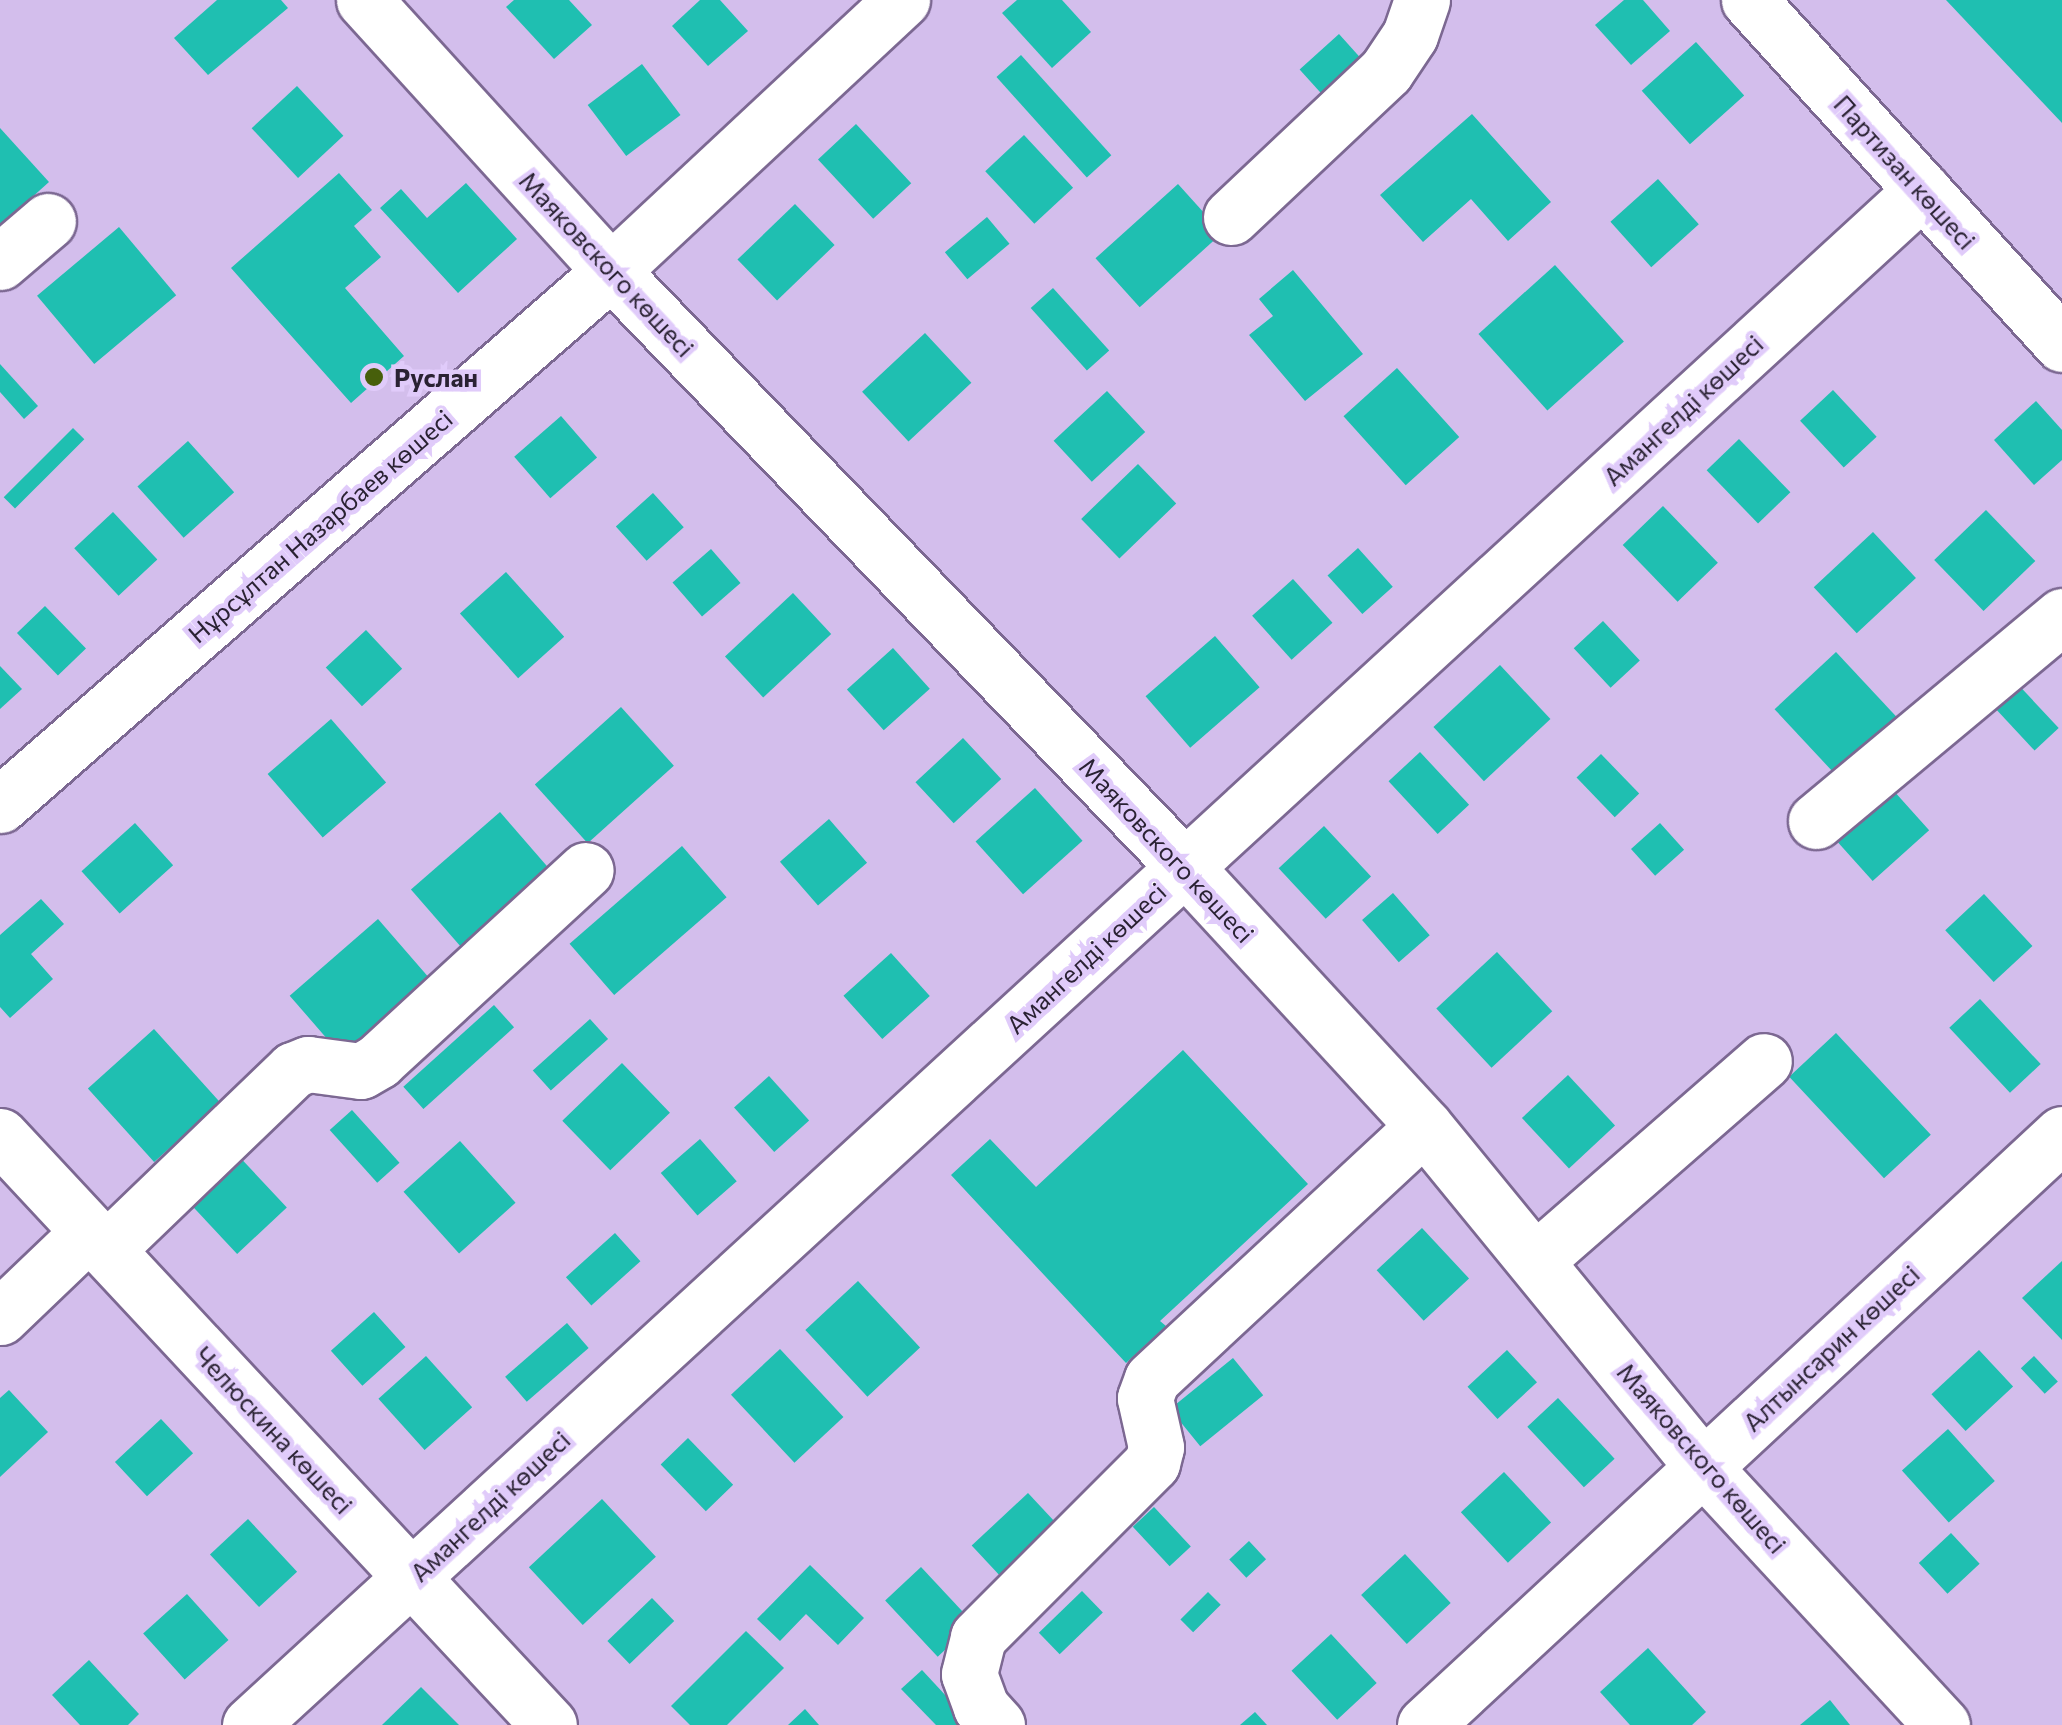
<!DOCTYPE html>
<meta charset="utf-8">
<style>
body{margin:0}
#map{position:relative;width:2062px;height:1725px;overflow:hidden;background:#d3beec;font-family:Commissioner,sans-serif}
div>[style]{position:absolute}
.building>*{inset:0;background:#1fbfb1;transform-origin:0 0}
.roads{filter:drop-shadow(2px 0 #7c6892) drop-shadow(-2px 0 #7c6892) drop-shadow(0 2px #7c6892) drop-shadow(0 -2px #7c6892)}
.minor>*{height:55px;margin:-27.5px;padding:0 27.5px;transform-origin:27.5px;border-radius:27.5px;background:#fff}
.dots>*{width:28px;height:28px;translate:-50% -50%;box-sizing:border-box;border:5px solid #e0cbfa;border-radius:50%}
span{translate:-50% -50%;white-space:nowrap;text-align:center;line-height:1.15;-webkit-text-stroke:9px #e0cbfa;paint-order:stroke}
.street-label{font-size:25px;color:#2a2233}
.poi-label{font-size:25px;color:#2a2233;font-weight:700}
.left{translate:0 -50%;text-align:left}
</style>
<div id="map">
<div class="building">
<div style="clip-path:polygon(217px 0,281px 0,288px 8px,208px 75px,174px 38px)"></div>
<div style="clip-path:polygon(514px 0,569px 0,592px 25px,554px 59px,506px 7px)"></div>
<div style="clip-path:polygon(700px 0,720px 0,748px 31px,708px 66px,672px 26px)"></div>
<div style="clip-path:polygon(1017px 0,1062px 0,1091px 32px,1052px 68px,1002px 13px)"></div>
<div style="clip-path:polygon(1624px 0,1643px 0,1670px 31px,1631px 65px,1595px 25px)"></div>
<div style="clip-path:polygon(1946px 0,2062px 0,2062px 123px)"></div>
<div style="left:1339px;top:34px;width:50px;height:53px;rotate:48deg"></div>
<div style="left:1696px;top:42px;width:72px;height:73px;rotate:48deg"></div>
<div style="left:1021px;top:55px;width:135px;height:33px;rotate:48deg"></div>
<div style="left:642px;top:64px;width:64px;height:68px;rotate:53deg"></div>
<div style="left:297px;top:86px;width:68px;height:62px;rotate:47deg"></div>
<div style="clip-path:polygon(1472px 114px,1551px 202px,1508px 241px,1471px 199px,1423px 242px,1380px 195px)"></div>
<div style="left:856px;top:124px;width:81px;height:52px;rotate:47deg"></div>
<div style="clip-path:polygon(0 128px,49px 182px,0 226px)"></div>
<div style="left:1024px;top:135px;width:72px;height:53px;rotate:47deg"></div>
<div style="clip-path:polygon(339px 173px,372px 210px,354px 226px,381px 257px,345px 288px,404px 356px,351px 403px,231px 268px)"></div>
<div style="left:1658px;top:179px;width:61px;height:64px;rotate:48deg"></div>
<div style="clip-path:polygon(466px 183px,517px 239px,458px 293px,380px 208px,401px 189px,427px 218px)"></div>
<div style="left:1178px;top:184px;width:66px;height:111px;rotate:48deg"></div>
<div style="left:795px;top:204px;width:57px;height:80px;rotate:46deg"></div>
<div style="left:987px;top:217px;width:35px;height:55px;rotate:50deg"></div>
<div style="left:119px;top:227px;width:89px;height:107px;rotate:50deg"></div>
<div style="left:1555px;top:265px;width:103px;height:103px;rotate:48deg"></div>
<div style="clip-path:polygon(1293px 270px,1363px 354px,1305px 401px,1249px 335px,1273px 316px,1259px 299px)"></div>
<div style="left:1053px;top:288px;width:84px;height:30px;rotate:48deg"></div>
<div style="left:925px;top:333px;width:68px;height:86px;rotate:47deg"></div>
<div style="clip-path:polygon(0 364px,38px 406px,24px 419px,0 392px)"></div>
<div style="left:1397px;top:368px;width:93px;height:72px;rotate:48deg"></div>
<div style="left:1833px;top:390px;width:64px;height:45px;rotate:47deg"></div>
<div style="left:1107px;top:391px;width:56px;height:73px;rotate:47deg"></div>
<div style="clip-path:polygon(2036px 401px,2062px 430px,2062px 460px,2034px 485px,1994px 440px)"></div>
<div style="left:561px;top:416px;width:55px;height:62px;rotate:49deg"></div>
<div style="left:73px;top:428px;width:16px;height:98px;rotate:45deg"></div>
<div style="left:1739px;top:439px;width:74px;height:45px;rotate:46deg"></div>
<div style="left:188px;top:441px;width:69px;height:68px;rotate:48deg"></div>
<div style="left:1138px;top:464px;width:55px;height:79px;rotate:46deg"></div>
<div style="left:653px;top:493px;width:46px;height:50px;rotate:48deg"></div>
<div style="left:1663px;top:506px;width:79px;height:56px;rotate:46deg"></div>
<div style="left:1986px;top:510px;width:71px;height:72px;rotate:46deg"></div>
<div style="left:113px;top:512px;width:65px;height:53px;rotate:47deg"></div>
<div style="left:1873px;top:532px;width:63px;height:81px;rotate:47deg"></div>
<div style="left:1358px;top:548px;width:52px;height:41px;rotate:48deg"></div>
<div style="left:711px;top:549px;width:45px;height:51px;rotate:49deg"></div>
<div style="left:506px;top:572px;width:87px;height:62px;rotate:48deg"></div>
<div style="left:1293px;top:579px;width:59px;height:55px;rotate:48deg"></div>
<div style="left:793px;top:593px;width:56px;height:93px;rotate:47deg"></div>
<div style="left:45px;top:606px;width:59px;height:39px;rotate:46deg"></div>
<div style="left:1603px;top:621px;width:54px;height:40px;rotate:47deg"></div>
<div style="left:366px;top:630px;width:53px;height:55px;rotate:47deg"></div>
<div style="left:1215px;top:636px;width:68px;height:92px;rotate:49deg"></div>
<div style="left:893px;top:648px;width:55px;height:62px;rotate:48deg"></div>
<div style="left:1836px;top:652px;width:103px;height:84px;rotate:47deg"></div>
<div style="left:1500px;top:665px;width:74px;height:91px;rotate:47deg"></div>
<div style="clip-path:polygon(0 666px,22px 689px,0 709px)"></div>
<div style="left:2013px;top:679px;width:67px;height:33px;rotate:47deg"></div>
<div style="left:621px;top:707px;width:79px;height:116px;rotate:48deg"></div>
<div style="left:331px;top:719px;width:84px;height:84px;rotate:49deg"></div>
<div style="left:963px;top:738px;width:56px;height:65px;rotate:47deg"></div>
<div style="left:1420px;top:752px;width:72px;height:43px;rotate:47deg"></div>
<div style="left:1601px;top:754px;width:55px;height:34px;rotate:46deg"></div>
<div style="left:1035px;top:788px;width:71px;height:80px;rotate:48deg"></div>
<div style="left:1893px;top:790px;width:54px;height:76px;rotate:48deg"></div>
<div style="left:500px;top:812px;width:80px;height:118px;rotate:49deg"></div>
<div style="left:829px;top:819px;width:58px;height:65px;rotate:49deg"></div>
<div style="left:135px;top:823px;width:57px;height:72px;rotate:48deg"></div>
<div style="left:1660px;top:823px;width:36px;height:39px;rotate:48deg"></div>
<div style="left:1324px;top:826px;width:69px;height:62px;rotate:47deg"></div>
<div style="left:682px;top:846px;width:68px;height:149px;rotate:49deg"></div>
<div style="left:1393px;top:893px;width:56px;height:41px;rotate:49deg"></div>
<div style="left:1984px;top:894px;width:71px;height:53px;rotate:47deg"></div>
<div style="clip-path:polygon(41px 899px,64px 924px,31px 954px,53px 979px,10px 1018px,0 1007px,0 935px)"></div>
<div style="left:378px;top:919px;width:80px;height:117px;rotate:49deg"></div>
<div style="left:1497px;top:952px;width:81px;height:83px;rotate:47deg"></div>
<div style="left:891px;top:953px;width:58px;height:64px;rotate:48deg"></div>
<div style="left:1980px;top:999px;width:89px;height:42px;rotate:47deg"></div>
<div style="left:494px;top:1005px;width:30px;height:122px;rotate:48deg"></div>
<div style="left:590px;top:1019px;width:27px;height:77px;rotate:48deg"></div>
<div style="left:154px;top:1029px;width:99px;height:89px;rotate:48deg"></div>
<div style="left:1836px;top:1033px;width:139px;height:64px;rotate:47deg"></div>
<div style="clip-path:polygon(1183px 1050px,1308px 1184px,1160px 1321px,1166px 1326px,1126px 1363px,951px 1175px,990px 1139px,1036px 1187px)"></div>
<div style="left:622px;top:1063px;width:69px;height:83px;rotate:46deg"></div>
<div style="left:1568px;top:1075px;width:69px;height:63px;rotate:47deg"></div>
<div style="left:769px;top:1076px;width:60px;height:47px;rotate:48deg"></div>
<div style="left:352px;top:1110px;width:71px;height:30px;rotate:48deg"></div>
<div style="left:700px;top:1139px;width:56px;height:52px;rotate:49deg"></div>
<div style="left:460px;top:1141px;width:83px;height:76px;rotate:48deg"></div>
<div style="left:235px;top:1152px;width:76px;height:68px;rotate:47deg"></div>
<div style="left:1422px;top:1228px;width:69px;height:62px;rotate:47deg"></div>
<div style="left:615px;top:1233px;width:38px;height:66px;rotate:48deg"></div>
<div style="clip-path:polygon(2062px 1261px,2062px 1340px,2022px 1298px)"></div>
<div style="left:858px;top:1281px;width:91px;height:72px;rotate:47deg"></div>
<div style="left:374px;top:1312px;width:47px;height:58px;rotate:48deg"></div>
<div style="left:567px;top:1323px;width:33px;height:82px;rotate:49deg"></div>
<div style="left:780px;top:1349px;width:93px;height:67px;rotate:47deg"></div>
<div style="left:1507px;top:1350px;width:44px;height:54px;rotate:47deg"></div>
<div style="left:1979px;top:1350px;width:50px;height:65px;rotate:47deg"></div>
<div style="left:426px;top:1356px;width:69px;height:64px;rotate:48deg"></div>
<div style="left:2034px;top:1356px;width:35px;height:18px;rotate:47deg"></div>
<div style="left:1233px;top:1358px;width:48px;height:81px;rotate:51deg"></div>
<div style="clip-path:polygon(9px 1390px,48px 1432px,0 1477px,0 1398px)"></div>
<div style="left:1558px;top:1398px;width:83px;height:42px;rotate:47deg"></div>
<div style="left:161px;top:1419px;width:47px;height:63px;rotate:47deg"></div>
<div style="left:1948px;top:1429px;width:70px;height:62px;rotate:48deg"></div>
<div style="left:688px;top:1438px;width:65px;height:38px;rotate:46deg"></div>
<div style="left:1504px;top:1472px;width:69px;height:59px;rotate:47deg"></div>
<div style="left:1028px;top:1493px;width:52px;height:77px;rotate:47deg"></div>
<div style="left:602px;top:1499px;width:79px;height:100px;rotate:47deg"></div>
<div style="left:1154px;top:1507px;width:54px;height:29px;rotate:47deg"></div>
<div style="left:248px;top:1519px;width:72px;height:52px;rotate:47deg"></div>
<div style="left:1951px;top:1533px;width:42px;height:44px;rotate:47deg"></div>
<div style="left:1249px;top:1541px;width:25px;height:27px;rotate:47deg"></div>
<div style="left:1405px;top:1554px;width:67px;height:60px;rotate:47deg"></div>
<div style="clip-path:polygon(810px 1565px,864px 1618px,838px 1645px,806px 1614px,780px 1641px,757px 1619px)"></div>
<div style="left:921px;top:1567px;width:77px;height:49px;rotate:47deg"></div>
<div style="left:1082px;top:1591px;width:30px;height:60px;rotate:46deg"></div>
<div style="left:1208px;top:1592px;width:18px;height:39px;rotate:45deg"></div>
<div style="left:187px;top:1594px;width:62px;height:59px;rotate:48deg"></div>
<div style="left:652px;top:1598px;width:32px;height:62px;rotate:46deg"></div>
<div style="clip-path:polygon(746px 1631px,784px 1668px,727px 1725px,690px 1725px,671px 1706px)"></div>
<div style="left:1331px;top:1634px;width:67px;height:54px;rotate:47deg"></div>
<div style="clip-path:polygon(1648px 1648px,1706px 1712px,1692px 1725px,1630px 1725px,1600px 1692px)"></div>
<div style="clip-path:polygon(89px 1660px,139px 1714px,128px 1725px,80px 1725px,52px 1695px)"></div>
<div style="clip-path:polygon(922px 1670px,973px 1725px,936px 1725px,901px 1689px)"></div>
<div style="clip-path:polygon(421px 1687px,459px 1725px,382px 1725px)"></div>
<div style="clip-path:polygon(1830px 1700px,1850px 1725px,1800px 1725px)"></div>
<div style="clip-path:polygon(805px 1709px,819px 1725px,788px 1725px)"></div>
<div style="clip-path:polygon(1255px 1712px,1267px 1725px,1240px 1725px)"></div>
</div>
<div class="roads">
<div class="minor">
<div style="left:364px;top:0;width:367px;rotate:47.7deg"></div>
<div style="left:611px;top:271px;width:827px;rotate:46.08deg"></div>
<div style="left:1185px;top:867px;width:352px;rotate:47.3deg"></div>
<div style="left:1424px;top:1126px;width:439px;rotate:50.7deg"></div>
<div style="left:1702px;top:1466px;width:353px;rotate:47.2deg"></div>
<div style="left:1749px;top:0;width:465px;rotate:47.7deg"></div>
<div style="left:1231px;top:217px;width:213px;rotate:-43.3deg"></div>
<div style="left:1386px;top:71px;width:43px;rotate:-56.3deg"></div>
<div style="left:1410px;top:35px;width:37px;rotate:-71deg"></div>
<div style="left:0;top:262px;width:63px;rotate:-40.5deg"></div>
<div style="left:0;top:805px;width:811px;rotate:-41.15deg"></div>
<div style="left:611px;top:271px;width:398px;rotate:-43deg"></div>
<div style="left:1816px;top:821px;width:320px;rotate:-39.8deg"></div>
<div style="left:0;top:1136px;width:805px;rotate:47.01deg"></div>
<div style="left:106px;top:1250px;width:260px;rotate:-43.9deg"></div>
<div style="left:293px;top:1070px;width:16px;rotate:-22deg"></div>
<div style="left:308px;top:1064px;width:53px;rotate:7.5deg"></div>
<div style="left:361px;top:1071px;width:20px;rotate:-30deg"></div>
<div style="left:378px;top:1061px;width:282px;rotate:-42.6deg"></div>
<div style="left:1537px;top:1259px;width:301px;rotate:-41.1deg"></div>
<div style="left:0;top:1317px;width:122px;rotate:-43.7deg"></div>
<div style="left:250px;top:1725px;width:2270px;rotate:-42.55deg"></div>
<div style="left:997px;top:1725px;width:24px;rotate:-132deg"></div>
<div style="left:981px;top:1707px;width:35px;rotate:-110deg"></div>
<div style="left:969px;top:1674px;width:38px;rotate:-76deg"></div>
<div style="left:978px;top:1637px;width:246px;rotate:-45deg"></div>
<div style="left:1152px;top:1463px;width:16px;rotate:-76deg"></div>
<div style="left:1156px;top:1447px;width:50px;rotate:-102.7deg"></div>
<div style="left:1145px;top:1398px;width:20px;rotate:-70deg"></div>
<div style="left:1152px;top:1379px;width:371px;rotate:-42.9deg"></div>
<div style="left:1425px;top:1725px;width:869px;rotate:-42.85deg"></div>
</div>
</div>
<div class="dots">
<div style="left:374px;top:377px;background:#475f0b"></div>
</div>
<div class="street-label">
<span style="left:1905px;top:172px;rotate:48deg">Партизан көшесі</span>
<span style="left:607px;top:264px;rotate:47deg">Маяковского көшесі</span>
<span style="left:1683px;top:410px;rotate:-43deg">Амангелді көшесі</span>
<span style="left:320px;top:526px;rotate:-41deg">Нұрсұлтан Назарбаев көшесі</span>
<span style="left:1167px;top:850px;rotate:47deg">Маяковского көшесі</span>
<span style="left:1086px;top:958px;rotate:-43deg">Амангелді көшесі</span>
<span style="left:1831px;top:1348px;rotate:-43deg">Алтынсарин көшесі</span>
<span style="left:274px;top:1430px;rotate:47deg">Челюскина көшесі</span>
<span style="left:1702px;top:1458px;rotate:49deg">Маяковского көшесі</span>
<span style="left:490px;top:1506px;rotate:-43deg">Амангелді көшесі</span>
</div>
<div class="poi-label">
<span class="left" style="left:394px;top:377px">Руслан</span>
</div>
</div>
